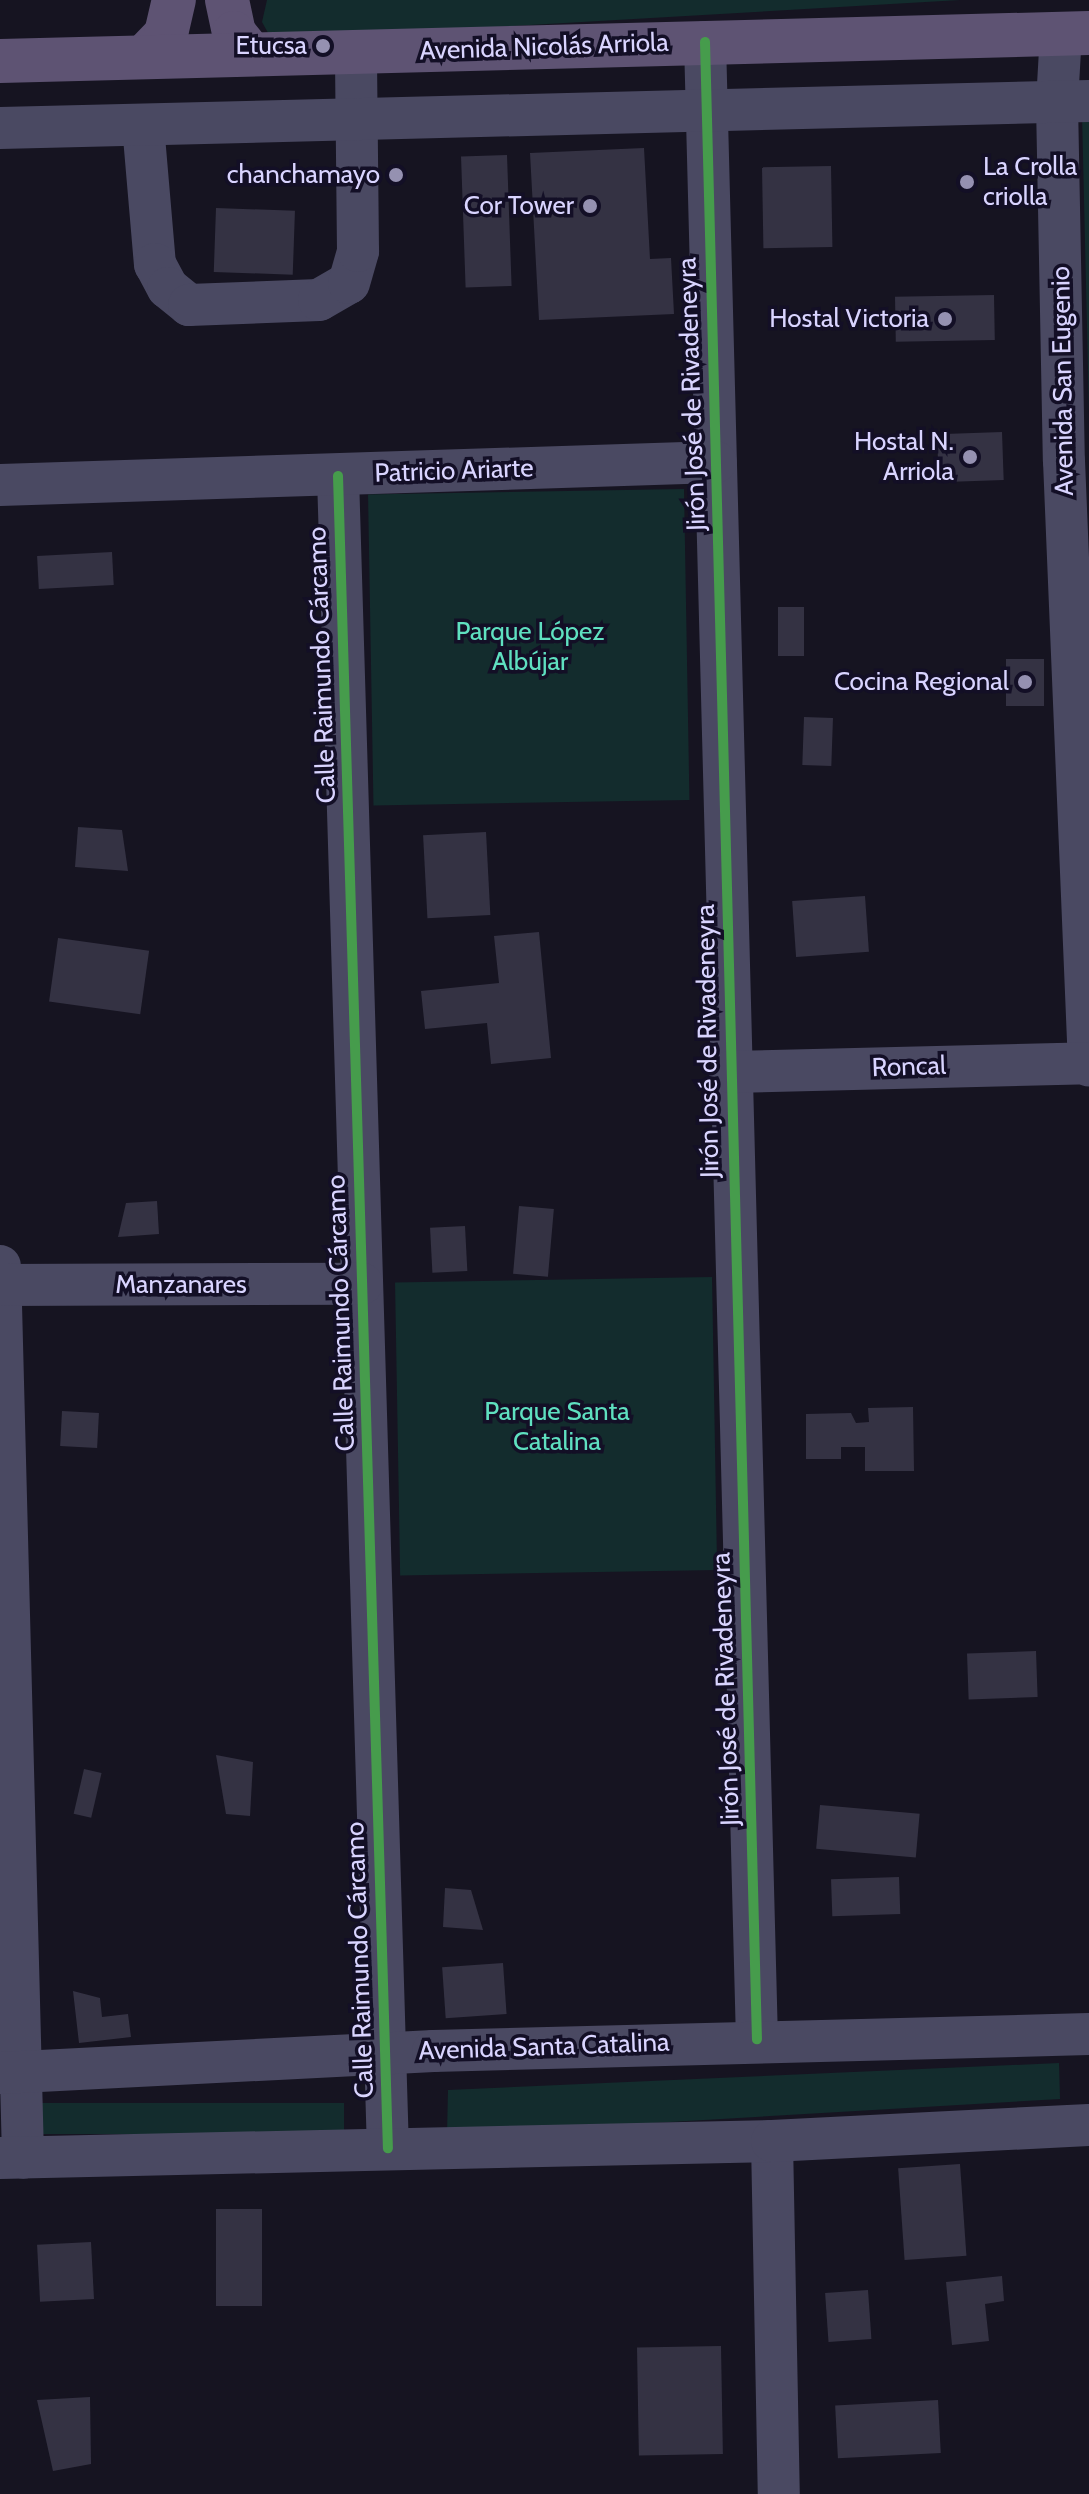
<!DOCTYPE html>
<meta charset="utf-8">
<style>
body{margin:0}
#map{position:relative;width:1089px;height:2494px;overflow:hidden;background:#161421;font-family:Cabin,sans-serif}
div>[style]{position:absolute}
.green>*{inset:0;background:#132c2d;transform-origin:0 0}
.building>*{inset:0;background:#343243;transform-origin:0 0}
.minor>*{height:42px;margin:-21px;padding:0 21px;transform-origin:21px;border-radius:21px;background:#4a4962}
.major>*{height:44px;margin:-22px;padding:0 22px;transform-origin:22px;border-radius:22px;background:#5e5373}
.cycleway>*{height:10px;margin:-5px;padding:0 5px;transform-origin:5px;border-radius:5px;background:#469c4c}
.dots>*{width:22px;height:22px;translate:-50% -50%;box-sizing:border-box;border:4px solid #130f26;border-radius:50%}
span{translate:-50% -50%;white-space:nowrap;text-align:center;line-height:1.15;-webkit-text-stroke:7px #130f26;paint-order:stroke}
.poi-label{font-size:26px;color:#d9d4ff}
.right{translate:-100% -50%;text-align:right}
.left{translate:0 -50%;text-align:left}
.street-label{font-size:26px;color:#d9d4ff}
.park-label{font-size:26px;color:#5fe0c0}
</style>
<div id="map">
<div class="green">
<div style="clip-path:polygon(267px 0,960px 0,272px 40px,262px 22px)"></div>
<div style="clip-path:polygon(1082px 114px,1089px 114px,1089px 412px)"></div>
<div style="left:684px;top:489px;width:311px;height:316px;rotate:89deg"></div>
<div style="left:712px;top:1277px;width:293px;height:317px;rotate:89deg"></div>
<div style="clip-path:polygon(1059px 2063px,1060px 2099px,447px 2135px,448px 2090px)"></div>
<div style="left:37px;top:2103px;width:307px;height:31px"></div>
</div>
<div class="building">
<div style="clip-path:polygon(644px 148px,650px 259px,671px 258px,674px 314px,539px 320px,530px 153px)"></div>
<div style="left:507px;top:155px;width:131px;height:46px;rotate:88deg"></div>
<div style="left:831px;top:166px;width:81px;height:69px;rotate:89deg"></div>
<div style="left:216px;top:208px;width:79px;height:64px;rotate:2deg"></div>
<div style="left:994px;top:295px;width:45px;height:99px;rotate:89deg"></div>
<div style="left:1002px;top:432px;width:48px;height:65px;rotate:88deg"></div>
<div style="left:112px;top:552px;width:33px;height:75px;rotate:87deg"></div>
<div style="left:778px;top:607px;width:26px;height:49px"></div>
<div style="left:1006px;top:659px;width:38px;height:47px"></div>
<div style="left:804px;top:717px;width:29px;height:48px;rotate:2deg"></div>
<div style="clip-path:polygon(78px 827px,122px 830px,128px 871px,75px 867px)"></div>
<div style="left:486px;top:832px;width:83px;height:63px;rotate:87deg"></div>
<div style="left:865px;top:896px;width:56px;height:73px;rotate:86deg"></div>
<div style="clip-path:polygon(539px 932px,551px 1058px,491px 1064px,487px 1023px,425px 1029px,421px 991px,499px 983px,494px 936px)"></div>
<div style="left:58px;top:938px;width:92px;height:64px;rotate:8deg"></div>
<div style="clip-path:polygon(157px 1201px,159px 1234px,118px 1237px,126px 1203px)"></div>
<div style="left:519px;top:1206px;width:35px;height:68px;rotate:5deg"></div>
<div style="left:465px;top:1226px;width:45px;height:35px;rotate:87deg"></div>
<div style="clip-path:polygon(913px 1407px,914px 1471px,865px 1471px,865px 1447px,841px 1447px,841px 1459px,806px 1459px,806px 1414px,851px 1413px,856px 1423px,869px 1422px,868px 1408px)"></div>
<div style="left:62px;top:1411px;width:37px;height:35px;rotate:3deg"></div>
<div style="left:1036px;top:1651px;width:46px;height:69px;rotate:88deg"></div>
<div style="clip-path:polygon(216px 1755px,253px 1762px,250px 1816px,226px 1814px)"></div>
<div style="left:84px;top:1769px;width:18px;height:46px;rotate:13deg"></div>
<div style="left:820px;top:1805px;width:100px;height:44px;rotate:5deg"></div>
<div style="left:899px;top:1877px;width:37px;height:68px;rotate:88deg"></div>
<div style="clip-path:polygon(445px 1888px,471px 1890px,483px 1930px,443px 1927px)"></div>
<div style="left:503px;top:1963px;width:51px;height:61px;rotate:86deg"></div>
<div style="clip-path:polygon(73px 1991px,100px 1998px,102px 2017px,128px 2014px,131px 2037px,79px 2043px)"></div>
<div style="left:960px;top:2164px;width:92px;height:62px;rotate:86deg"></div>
<div style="left:216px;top:2209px;width:46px;height:97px"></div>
<div style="left:91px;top:2242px;width:57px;height:54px;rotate:87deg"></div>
<div style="clip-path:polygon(1002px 2276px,1004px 2301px,985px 2304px,989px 2341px,952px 2345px,946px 2282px)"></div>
<div style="left:868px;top:2290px;width:49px;height:43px;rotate:86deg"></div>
<div style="left:721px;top:2346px;width:108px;height:84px;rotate:89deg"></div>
<div style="clip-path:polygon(90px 2397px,91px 2464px,53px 2471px,37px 2400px)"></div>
<div style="left:938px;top:2400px;width:53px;height:103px;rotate:87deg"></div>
</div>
<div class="minor">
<div style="left:1061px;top:33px;width:70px;rotate:93.3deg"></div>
<div style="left:1057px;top:103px;width:358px;rotate:88.9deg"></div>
<div style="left:1064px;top:461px;width:605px;rotate:87.63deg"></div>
<div style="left:705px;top:42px;width:1998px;rotate:88.51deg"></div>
<div style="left:143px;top:125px;width:140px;rotate:85.1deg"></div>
<div style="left:155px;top:264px;width:27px;rotate:62deg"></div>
<div style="left:168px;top:288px;width:27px;rotate:39deg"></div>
<div style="left:189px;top:305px;width:130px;rotate:-2.2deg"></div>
<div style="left:319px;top:300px;width:34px;rotate:-30deg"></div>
<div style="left:349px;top:283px;width:33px;rotate:-74deg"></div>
<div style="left:358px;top:251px;width:199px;rotate:-90.6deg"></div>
<div style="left:0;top:128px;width:1089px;rotate:-1.42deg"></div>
<div style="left:338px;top:476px;width:1673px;rotate:88.29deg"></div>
<div style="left:0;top:485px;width:716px;rotate:-1.84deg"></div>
<div style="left:730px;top:1072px;width:359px;rotate:-1.4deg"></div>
<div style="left:0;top:1266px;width:892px;rotate:88.52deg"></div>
<div style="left:0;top:1285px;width:362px;rotate:-0.2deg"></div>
<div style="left:0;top:2073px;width:434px;rotate:-2.9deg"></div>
<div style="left:433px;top:2051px;width:656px;rotate:-1.48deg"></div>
<div style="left:772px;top:2141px;width:353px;rotate:88.9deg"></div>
<div style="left:0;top:2158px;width:772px;rotate:-1.26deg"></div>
<div style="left:772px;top:2141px;width:317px;rotate:-2.9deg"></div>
</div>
<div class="major">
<div style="left:227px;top:0;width:34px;rotate:78deg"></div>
<div style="left:234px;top:33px;width:27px;rotate:51deg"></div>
<div style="left:144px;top:57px;width:32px;rotate:-46deg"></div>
<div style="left:166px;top:34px;width:35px;rotate:-77deg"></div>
<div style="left:0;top:61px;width:1089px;rotate:-1.47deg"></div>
</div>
<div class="cycleway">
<div style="left:705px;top:42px;width:1998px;rotate:88.51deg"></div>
<div style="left:338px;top:476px;width:1673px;rotate:88.29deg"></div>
</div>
<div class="dots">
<div style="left:323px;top:46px;background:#9591b1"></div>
<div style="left:396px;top:175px;background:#9591b1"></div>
<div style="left:967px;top:182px;background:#9591b1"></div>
<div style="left:590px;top:206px;background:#9591b1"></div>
<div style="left:945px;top:319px;background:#9591b1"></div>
<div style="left:970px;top:457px;background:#9591b1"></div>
<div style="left:1025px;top:682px;background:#9591b1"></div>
</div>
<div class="poi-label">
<span class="right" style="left:307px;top:46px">Etucsa</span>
<span class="left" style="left:983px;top:182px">La Crolla<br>criolla</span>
<span class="right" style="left:380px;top:175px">chanchamayo</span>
<span class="right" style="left:574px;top:206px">Cor Tower</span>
<span class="right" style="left:929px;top:319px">Hostal Victoria</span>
<span class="right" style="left:954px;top:457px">Hostal N.<br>Arriola</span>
<span class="right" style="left:1009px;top:682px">Cocina Regional</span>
</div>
<div class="street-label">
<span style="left:544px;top:47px;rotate:-2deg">Avenida Nicolás Arriola</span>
<span style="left:1063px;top:381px;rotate:-91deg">Avenida San Eugenio</span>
<span style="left:692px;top:394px;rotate:-92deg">Jirón José de Rivadeneyra</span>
<span style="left:454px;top:471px;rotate:-2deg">Patricio Ariarte</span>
<span style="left:322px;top:665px;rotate:-92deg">Calle Raimundo Cárcamo</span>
<span style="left:708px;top:1041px;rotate:-91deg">Jirón José de Rivadeneyra</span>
<span style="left:909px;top:1067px;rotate:-2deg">Roncal</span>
<span style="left:181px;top:1285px">Manzanares</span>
<span style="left:341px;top:1313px;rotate:-92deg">Calle Raimundo Cárcamo</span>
<span style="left:726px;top:1689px;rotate:-92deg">Jirón José de Rivadeneyra</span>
<span style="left:360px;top:1960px;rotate:-92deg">Calle Raimundo Cárcamo</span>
<span style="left:544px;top:2047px;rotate:-2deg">Avenida Santa Catalina</span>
</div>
<div class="park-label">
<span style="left:530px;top:647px">Parque López<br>Albújar</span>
<span style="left:557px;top:1427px">Parque Santa<br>Catalina</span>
</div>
</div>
